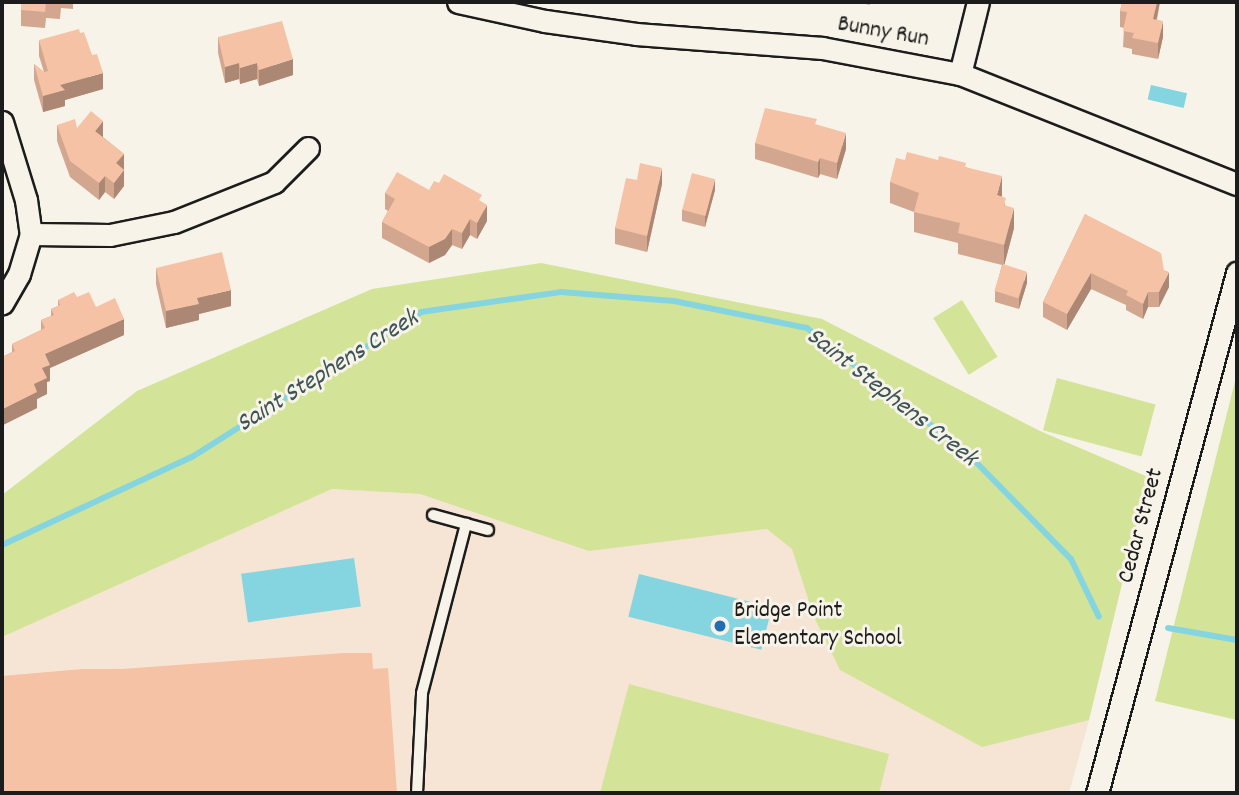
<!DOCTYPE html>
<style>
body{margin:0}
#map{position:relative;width:1239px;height:795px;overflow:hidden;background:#f7f3e8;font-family:Dekko,sans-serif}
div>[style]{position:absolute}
.built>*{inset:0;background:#f6e4d4}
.green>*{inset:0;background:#d3e498;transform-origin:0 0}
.water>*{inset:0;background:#85d5e1;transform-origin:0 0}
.stream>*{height:6px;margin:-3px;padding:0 3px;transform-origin:3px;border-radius:3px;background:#85d5e1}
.roads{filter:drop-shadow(2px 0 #1c1c1c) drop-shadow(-2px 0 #1c1c1c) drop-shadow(0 2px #1c1c1c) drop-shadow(0 -2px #1c1c1c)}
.service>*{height:10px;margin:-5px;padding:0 5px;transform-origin:5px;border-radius:5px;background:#f7f3e8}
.minor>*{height:21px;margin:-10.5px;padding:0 10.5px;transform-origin:10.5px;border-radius:10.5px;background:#f7f3e8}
.wall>*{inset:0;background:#d3a78f}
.shaded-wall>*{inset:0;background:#ac8874}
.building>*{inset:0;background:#f5c2a6;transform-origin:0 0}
.dots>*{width:19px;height:19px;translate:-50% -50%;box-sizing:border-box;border:4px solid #f7f3e8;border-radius:50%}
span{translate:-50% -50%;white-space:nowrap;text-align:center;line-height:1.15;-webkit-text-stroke:6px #f7f3e8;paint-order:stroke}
.street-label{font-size:24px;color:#1c1c1c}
.poi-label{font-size:24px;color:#1c1c1c}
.left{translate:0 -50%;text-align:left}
.water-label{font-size:26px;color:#3c5457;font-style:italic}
.frame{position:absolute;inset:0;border:4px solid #1c1c1c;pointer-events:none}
</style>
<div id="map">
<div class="built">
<div style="clip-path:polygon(332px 489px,420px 494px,534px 532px,767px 529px,1089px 720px,1069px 793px,2px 793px,2px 637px)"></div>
</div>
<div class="green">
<div style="clip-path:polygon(541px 263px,822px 319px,1040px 431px,1148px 477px,1089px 720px,982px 747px,840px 670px,814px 617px,792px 549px,767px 529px,589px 551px,420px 494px,332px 489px,2px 637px,2px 495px,137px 391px,372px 289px)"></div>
<div style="left:962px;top:300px;width:67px;height:34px;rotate:58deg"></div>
<div style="clip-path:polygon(1237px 373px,1237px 720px,1155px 701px)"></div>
<div style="left:1057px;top:378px;width:102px;height:54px;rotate:15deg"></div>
<div style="clip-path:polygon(629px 684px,889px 754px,879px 793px,600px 793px)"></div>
</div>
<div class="water">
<div style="left:1151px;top:85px;width:37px;height:15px;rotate:13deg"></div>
<div style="left:354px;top:558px;width:49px;height:114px;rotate:82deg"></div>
<div style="left:639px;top:574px;width:137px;height:44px;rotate:14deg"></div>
</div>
<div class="stream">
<div style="left:2px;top:545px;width:209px;rotate:-24.9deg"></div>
<div style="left:192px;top:457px;width:271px;rotate:-32.3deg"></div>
<div style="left:421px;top:312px;width:141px;rotate:-8.1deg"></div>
<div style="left:561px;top:292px;width:113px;rotate:4.6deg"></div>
<div style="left:674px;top:301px;width:136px;rotate:11.5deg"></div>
<div style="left:807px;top:328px;width:207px;rotate:38.1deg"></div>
<div style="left:970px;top:456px;width:144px;rotate:45.6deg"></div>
<div style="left:1071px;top:559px;width:64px;rotate:64.2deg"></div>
<div style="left:1168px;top:628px;width:70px;rotate:9.9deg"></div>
</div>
<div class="roads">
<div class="service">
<div style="left:433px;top:515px;width:57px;rotate:15.3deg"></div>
<div style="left:417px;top:793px;width:100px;rotate:-87.1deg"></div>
<div style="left:422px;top:693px;width:175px;rotate:-75.4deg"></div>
</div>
<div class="minor">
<div style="left:458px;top:2px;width:89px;rotate:12.3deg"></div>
<div style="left:545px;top:21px;width:92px;rotate:8.1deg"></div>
<div style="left:636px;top:34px;width:187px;rotate:4.3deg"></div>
<div style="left:822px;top:48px;width:140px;rotate:10.7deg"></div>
<div style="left:960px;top:74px;width:298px;rotate:21.7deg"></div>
<div style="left:960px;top:74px;width:74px;rotate:-76deg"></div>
<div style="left:2px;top:122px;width:82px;rotate:72.9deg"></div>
<div style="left:26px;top:200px;width:34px;rotate:82deg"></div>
<div style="left:31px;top:234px;width:42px;rotate:106.7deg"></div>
<div style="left:19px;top:274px;width:34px;rotate:120deg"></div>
<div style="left:31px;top:234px;width:79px;rotate:0.7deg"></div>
<div style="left:110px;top:235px;width:65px;rotate:-11.5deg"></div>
<div style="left:174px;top:222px;width:108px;rotate:-21.8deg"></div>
<div style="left:274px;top:182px;width:48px;rotate:-45deg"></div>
<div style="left:1097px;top:793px;width:539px;rotate:-74.93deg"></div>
</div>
</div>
<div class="wall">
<div style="clip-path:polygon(21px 2px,73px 2px,73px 9px,61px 8px,60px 19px,46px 18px,45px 28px,21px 26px)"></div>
<div style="clip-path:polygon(856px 2px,870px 2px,870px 5px)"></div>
<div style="clip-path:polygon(1115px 2px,1160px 2px,1157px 20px,1163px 37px,1158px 59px,1132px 54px,1132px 49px,1123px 47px,1124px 28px,1120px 27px,1120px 11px,1122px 3px)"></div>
<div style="clip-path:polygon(218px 37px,293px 75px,259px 86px,257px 79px,240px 84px,239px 79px,225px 83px,218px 53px)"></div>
<div style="clip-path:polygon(39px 40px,103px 89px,65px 100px,65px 106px,43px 112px,34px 80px,34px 64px,44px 72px,39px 56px)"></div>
<div style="clip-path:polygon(57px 125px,77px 128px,103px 137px,124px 154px,124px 186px,114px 199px,105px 192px,99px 200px,70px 177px,57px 141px)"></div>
<div style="clip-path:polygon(817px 125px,846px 149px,837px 179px,820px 174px,818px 178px,755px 159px,755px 143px)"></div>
<div style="clip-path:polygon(905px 160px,966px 167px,1002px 197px,1014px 228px,1004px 265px,1027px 283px,1019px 309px,995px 302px,995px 291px,1002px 265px,958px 254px,958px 243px,914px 232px,914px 212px,890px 203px,890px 182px)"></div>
<div style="clip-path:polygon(637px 180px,662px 184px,647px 252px,615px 244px,615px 228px)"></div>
<div style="clip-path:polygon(429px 190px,482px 202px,487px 221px,477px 239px,470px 235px,462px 249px,452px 245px,445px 255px,429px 263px,382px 238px,382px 222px,388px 211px,385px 209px,385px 193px)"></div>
<div style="clip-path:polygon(715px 190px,705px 227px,682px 221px,682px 210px)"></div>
<div style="clip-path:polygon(1085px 214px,1169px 287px,1159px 307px,1148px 307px,1143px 319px,1126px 310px,1126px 305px,1091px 289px,1067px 330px,1043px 317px,1043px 302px)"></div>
<div style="clip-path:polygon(156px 268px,231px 306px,199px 314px,199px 320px,166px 328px,156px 284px)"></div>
<div style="clip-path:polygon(77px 297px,96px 307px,124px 335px,50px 368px,50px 381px,47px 382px,47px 394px,37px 399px,37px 408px,3px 425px,2px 422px,2px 357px,12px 352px,12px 344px,41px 330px,41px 320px,51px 316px,51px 309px,58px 306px,58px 300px)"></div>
</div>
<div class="shaded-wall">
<div style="clip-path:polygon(1157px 2px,1160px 2px,1153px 35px,1153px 19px)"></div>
<div style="clip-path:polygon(1163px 21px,1163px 37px,1158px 59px,1158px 43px)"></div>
<div style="clip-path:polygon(293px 59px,293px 75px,259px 86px,259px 70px)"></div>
<div style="clip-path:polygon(239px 63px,239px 79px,225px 83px,225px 67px)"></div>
<div style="clip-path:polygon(257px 63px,257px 79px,240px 84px,240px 68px)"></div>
<div style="clip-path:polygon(103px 73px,103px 89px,65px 100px,65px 106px,43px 112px,43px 96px,60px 85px)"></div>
<div style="clip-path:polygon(103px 121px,103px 137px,95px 147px,95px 131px)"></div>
<div style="clip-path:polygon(846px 133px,846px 149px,837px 179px,837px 163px)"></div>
<div style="clip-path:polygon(124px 154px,124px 170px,116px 163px)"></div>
<div style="clip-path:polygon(820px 158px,820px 174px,818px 178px,818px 162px)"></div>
<div style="clip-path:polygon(662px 168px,662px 184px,647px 252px,647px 236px)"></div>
<div style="clip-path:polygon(124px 170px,124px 186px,114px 199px,114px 183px)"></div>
<div style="clip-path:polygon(105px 176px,105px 192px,99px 200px,99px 183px)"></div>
<div style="clip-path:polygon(1002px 176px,1002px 197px,997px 195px)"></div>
<div style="clip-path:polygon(715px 179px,715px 190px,705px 227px,705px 216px)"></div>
<div style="clip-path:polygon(487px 205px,487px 221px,477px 239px,477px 223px)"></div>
<div style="clip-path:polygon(1014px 208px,1014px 228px,1004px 266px,1004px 245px)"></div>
<div style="clip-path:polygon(470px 219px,470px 235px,462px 249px,462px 233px)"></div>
<div style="clip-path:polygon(452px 229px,452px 245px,445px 255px,429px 263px,429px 247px)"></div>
<div style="clip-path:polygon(1027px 272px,1027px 283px,1019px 309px,1019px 298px)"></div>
<div style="clip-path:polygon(1169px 272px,1169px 287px,1159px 307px,1159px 292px)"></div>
<div style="clip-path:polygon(1091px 273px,1091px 289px,1067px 330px,1067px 314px)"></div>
<div style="clip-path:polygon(231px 290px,231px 306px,199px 314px,199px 320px,166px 328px,166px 311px,197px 298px)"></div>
<div style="clip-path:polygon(1148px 292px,1148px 307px,1143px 319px,1143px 304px)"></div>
<div style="clip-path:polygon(124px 319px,124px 335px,50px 368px,50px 381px,47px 382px,47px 394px,37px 399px,37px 408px,3px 425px,3px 409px,34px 384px,42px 368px,45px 354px)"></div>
</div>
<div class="building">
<div style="clip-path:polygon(21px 2px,60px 2px,60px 3px,46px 2px,45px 12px,21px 10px)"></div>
<div style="clip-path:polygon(1122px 2px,1157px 2px,1153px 19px,1163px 21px,1158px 43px,1132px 38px,1134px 33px,1123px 31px,1127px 12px,1120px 11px)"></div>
<div style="clip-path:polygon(282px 21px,293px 59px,259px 70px,257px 63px,240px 68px,239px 63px,225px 67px,218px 37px)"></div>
<div style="clip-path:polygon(79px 29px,80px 33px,84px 32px,92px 55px,97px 54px,103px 73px,60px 85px,65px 90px,43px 96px,34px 64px,44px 72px,48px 71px,39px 40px)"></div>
<div style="clip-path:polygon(765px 108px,817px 119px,815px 124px,846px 133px,837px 163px,820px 158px,818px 162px,755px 143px)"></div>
<div style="clip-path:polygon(91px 111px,103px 121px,95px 131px,124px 154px,116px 163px,124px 170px,114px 183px,105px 176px,99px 183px,70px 161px,57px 125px,75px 119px,77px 128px)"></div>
<div style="clip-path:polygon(907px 152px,938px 160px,939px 156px,966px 163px,965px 167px,1002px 176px,997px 195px,1006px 198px,1004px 205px,1014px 208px,1004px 245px,958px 233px,960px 223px,914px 212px,919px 193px,890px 182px,896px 158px,905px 160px)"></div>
<div style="clip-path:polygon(640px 163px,662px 168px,647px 236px,615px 228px,626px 178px,637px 180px)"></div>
<div style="clip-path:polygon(397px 172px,429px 190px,434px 181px,439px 183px,444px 174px,482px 195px,479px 200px,487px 205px,477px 223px,470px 219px,462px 233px,452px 229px,445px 239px,429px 247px,382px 222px,395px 199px,385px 193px)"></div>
<div style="left:692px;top:173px;width:24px;height:38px;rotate:15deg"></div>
<div style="clip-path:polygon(1085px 214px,1161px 253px,1164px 270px,1169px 272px,1159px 292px,1148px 292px,1143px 304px,1126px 295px,1128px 291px,1091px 273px,1067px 314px,1043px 302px)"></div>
<div style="clip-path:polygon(222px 252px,231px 290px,197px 298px,199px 304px,166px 311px,156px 268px)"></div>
<div style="left:1003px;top:264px;width:25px;height:28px;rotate:18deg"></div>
<div style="clip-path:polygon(74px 292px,77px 297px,89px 292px,96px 307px,115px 298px,124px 319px,45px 354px,50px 365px,42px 368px,47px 378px,34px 384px,37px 392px,3px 409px,2px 406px,2px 357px,15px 351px,12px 344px,45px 328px,41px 320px,54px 315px,51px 309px,60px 305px,58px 300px)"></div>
<div style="clip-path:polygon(344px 653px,372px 653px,373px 669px,388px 668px,397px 793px,2px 793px,2px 676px,83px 669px,122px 669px)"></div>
</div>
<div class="dots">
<div style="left:720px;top:626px;background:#1f6fb2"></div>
</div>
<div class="street-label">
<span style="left:883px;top:33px;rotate:10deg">Bunny Run</span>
<span style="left:1142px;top:526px;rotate:-75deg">Cedar Street</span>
</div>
<div class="poi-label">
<span class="left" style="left:734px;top:626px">Bridge Point<br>Elementary School</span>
</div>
<div class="water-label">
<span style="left:328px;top:372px;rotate:-32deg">Saint Stephens Creek</span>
<span style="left:891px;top:398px;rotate:38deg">Saint Stephens Creek</span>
</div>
<div class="frame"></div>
</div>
